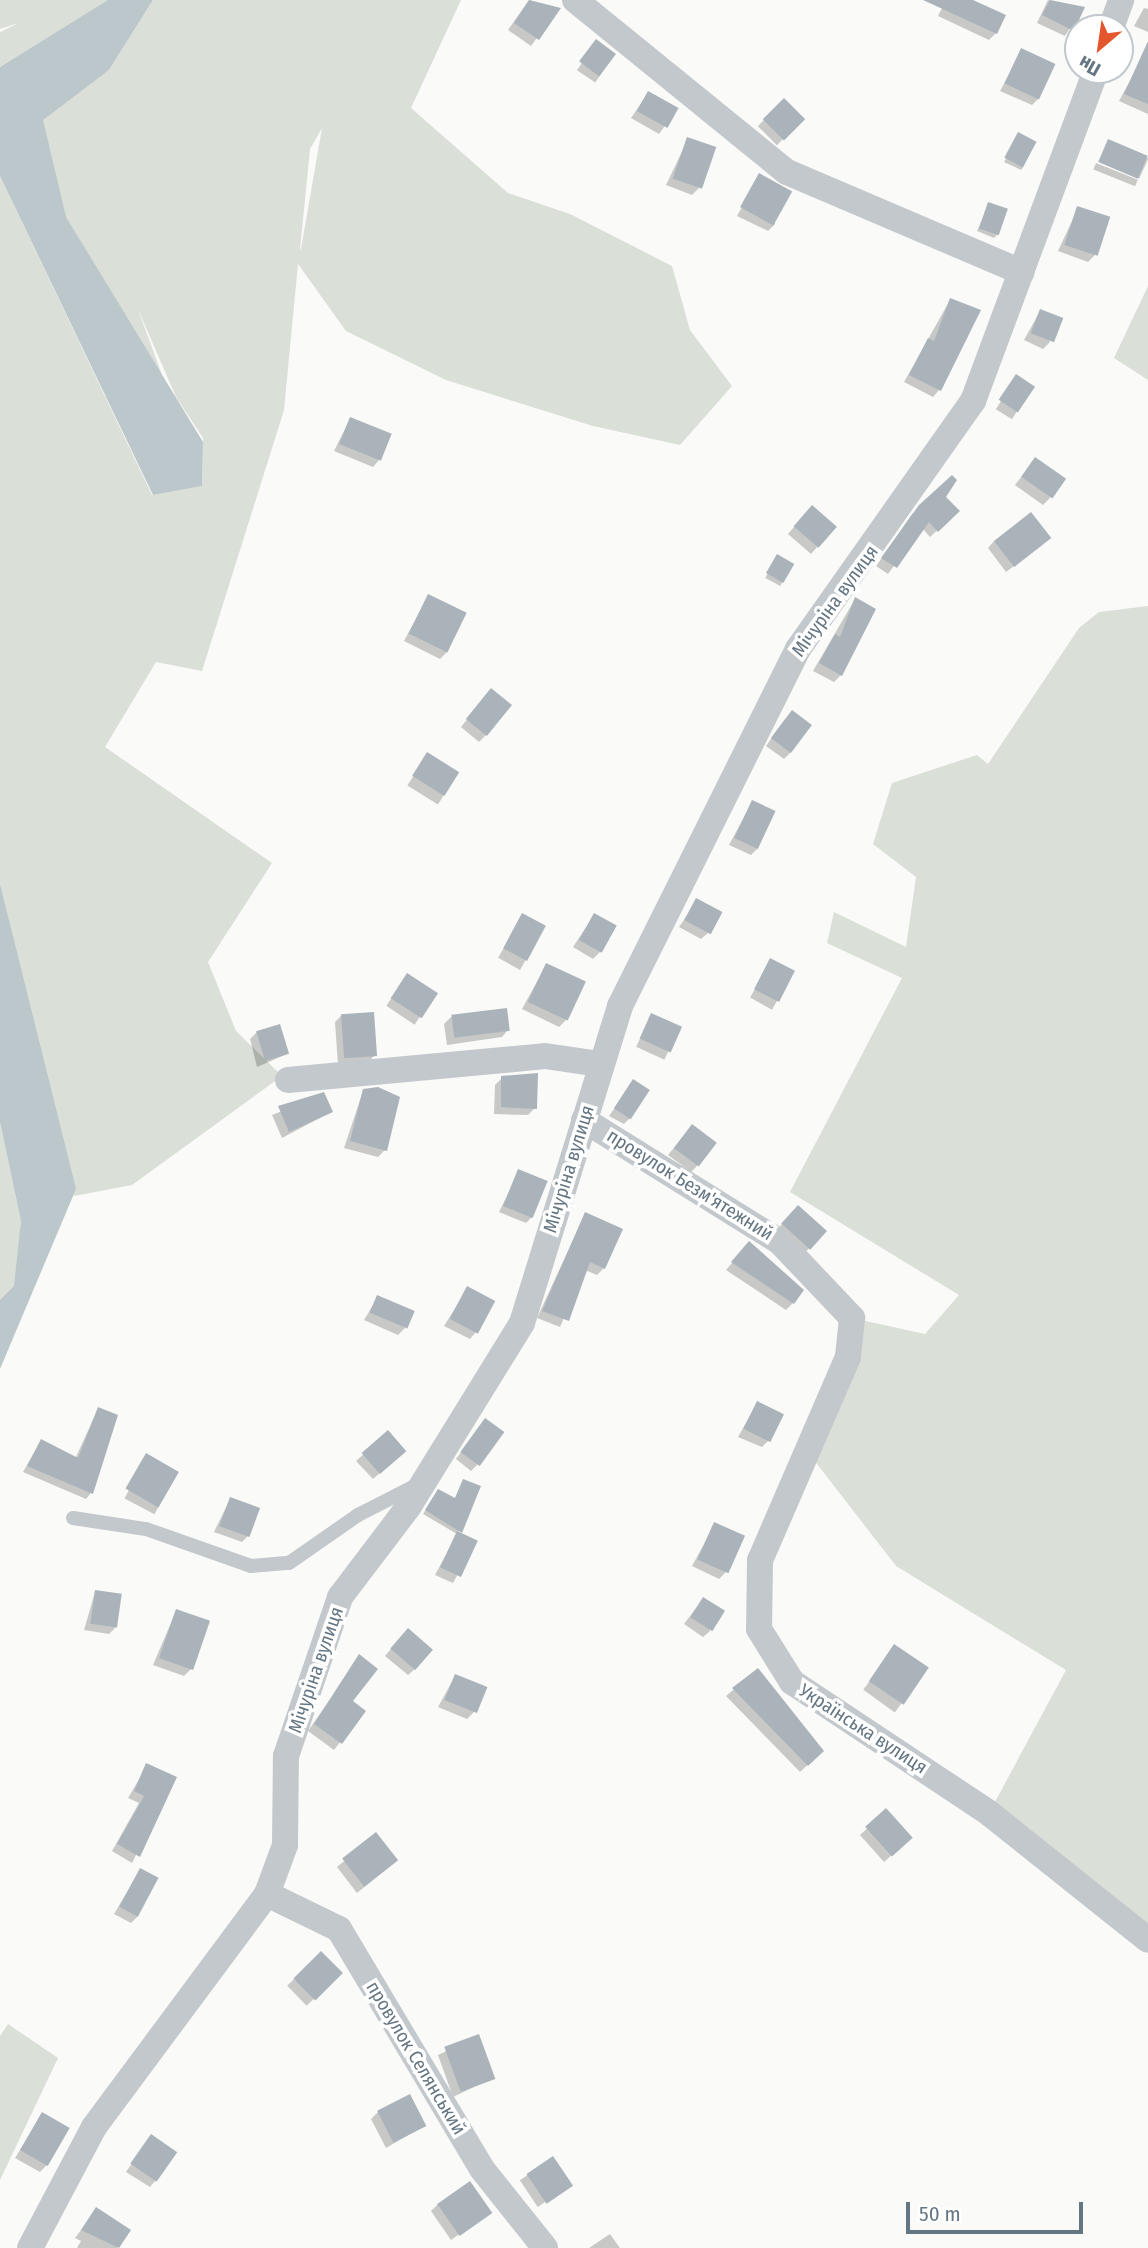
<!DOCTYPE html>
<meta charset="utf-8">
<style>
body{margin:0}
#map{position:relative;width:1148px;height:2248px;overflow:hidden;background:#fafaf8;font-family:"Fira Sans Condensed",sans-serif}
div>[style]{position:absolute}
.green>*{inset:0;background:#dadfd7}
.water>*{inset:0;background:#bbc7cb}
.shadow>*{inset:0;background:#0003;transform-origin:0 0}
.building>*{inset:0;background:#aab3b9;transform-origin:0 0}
.lane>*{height:14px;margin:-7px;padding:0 7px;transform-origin:7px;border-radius:7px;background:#c3c8cc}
.street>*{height:26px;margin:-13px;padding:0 13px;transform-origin:13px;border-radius:13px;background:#c3c8cc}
span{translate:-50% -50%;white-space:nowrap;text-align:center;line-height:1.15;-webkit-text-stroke:7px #fff;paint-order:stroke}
.street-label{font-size:19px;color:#657683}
.north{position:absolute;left:1064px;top:14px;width:70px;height:70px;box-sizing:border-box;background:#fff;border:2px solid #c1c8cd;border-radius:50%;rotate:209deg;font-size:19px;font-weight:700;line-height:28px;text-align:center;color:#657683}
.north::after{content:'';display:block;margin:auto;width:24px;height:32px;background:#e4572e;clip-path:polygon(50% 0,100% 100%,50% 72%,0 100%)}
.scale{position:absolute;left:906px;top:2202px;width:177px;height:32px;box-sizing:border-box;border:4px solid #657683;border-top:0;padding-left:9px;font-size:21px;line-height:24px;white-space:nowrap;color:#657683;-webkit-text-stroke:5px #fff;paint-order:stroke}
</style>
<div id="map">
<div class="green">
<div style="clip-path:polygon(0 0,109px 0,0 67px,0 32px,19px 23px,0 29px)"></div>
<div style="clip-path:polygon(evenodd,153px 0,461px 0,411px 108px,508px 193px,570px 214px,672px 266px,690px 330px,732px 386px,680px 445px,593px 426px,446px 380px,346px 331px,298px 264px,284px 410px,202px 671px,156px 662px,105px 747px,272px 863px,208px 962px,236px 1031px,282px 1076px,132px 1185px,74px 1196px,0 884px,0 176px,152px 495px,202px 486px,203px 438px,176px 397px,137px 307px,175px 410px,63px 221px,38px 117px,109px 70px,153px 0,322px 128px,301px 249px,300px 250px,310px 149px,322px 128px)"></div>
<div style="clip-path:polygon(1148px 286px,1148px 380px,1114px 358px)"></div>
<div style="clip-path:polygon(1148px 606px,1148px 1940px,989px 1813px,1066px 1670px,896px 1566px,807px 1451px,852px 1318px,925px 1334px,959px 1295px,790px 1192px,902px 978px,827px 943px,834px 912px,906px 947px,916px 877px,873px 844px,892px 783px,977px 755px,988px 764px,1079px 628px,1099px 612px)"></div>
<div style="clip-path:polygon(0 1122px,21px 1220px,16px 1291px,0 1304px)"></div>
<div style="clip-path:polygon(8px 2024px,58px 2058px,0 2180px,0 2036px)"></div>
</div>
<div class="water">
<div style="clip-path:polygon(108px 0,153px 0,109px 70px,43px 120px,66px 217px,203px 442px,202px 486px,153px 495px,0 176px,0 67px)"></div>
<div style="clip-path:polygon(0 884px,76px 1189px,0 1369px,0 1300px,14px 1286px,21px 1221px,0 1122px)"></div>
</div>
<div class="shadow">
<div style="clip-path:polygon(529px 0,558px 9px,531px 46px,508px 30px)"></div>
<div style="clip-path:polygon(946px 0,968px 0,996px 33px,989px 40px,938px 16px)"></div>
<div style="clip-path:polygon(1048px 0,1083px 8px,1065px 36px,1037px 23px)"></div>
<div style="clip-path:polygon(1144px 8px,1148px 9px,1148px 32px,1134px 26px)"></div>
<div style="left:596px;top:42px;width:22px;height:34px;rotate:34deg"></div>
<div style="clip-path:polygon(1022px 50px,1038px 99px,1032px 105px,1000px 91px)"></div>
<div style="clip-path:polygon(1139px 64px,1148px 68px,1148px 114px,1119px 101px)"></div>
<div style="clip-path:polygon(648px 93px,677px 109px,659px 134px,631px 118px)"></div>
<div style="left:784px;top:100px;width:27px;height:37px;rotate:45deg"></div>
<div style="clip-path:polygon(1018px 134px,1023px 167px,1021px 170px,1004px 162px)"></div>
<div style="clip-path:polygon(688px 139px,699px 188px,692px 195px,666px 185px)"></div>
<div style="left:1109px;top:141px;width:43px;height:22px;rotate:24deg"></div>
<div style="left:1096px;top:163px;width:45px;height:7px;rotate:22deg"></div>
<div style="clip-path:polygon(759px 176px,775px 224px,768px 231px,737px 216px)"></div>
<div style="clip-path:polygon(989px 204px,997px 235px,994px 238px,977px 231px)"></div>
<div style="clip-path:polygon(1078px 208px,1095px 255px,1088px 262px,1058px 251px)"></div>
<div style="clip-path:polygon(950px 300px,939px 390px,933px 397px,904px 382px)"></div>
<div style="clip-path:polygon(1040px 311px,1050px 342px,1043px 349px,1024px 340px)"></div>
<div style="left:1016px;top:377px;width:19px;height:38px;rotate:32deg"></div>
<div style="clip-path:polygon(350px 419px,379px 460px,373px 467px,334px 451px)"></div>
<div style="clip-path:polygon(1035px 459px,1050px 498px,1043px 505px,1015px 485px)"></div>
<div style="clip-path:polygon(944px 497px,958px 511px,930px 537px,922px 528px,888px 574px,876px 566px,912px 514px)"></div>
<div style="clip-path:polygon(805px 514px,835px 527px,811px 554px,788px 534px)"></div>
<div style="clip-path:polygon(994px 541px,1042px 545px,1006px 572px,988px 548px)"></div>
<div style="left:777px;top:556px;width:17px;height:25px;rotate:28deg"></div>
<div style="clip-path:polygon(428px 596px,447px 652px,440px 659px,404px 641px)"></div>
<div style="clip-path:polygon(855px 599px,841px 675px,834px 682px,813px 671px)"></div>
<div style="clip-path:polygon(485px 697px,486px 735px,479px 742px,461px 727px)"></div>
<div style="clip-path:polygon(785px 719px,791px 752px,784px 759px,766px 746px)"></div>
<div style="left:427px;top:754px;width:36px;height:37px;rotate:32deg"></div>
<div style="clip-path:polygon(752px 802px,758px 848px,751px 855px,729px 845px)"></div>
<div style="clip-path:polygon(697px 901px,708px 933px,701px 939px,679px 927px)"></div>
<div style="left:522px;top:915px;width:25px;height:49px;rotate:29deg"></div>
<div style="clip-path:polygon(594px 915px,600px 952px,593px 959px,573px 947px)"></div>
<div style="left:771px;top:960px;width:25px;height:43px;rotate:29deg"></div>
<div style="clip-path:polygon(546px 965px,566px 1020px,559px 1027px,522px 1009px)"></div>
<div style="left:407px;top:975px;width:34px;height:37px;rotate:34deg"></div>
<div style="clip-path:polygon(342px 1015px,375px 1055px,368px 1062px,338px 1065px,335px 1022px)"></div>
<div style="left:651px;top:1015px;width:31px;height:35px;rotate:25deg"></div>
<div style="clip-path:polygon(451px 1017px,508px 1030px,502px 1037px,447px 1045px,444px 1024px)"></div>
<div style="clip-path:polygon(257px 1032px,287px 1054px,257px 1067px,250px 1039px)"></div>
<div style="clip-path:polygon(502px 1078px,535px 1108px,528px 1115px,494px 1114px,495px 1085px)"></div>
<div style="clip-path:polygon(633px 1081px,631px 1117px,624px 1124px,609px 1116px)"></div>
<div style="clip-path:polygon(363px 1091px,385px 1150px,378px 1157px,344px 1148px)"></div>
<div style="clip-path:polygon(323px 1095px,331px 1112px,282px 1138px,272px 1115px)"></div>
<div style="clip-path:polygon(686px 1133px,697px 1166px,691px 1172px,668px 1155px)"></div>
<div style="clip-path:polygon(519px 1171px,533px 1216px,526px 1223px,499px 1212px)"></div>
<div style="clip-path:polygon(585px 1214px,604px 1268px,597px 1275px,585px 1270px,560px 1327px,537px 1318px)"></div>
<div style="clip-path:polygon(791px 1214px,824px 1232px,802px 1256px,775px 1232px)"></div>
<div style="clip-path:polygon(742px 1251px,793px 1303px,786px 1310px,726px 1270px)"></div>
<div style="clip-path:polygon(468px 1288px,476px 1332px,470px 1339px,444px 1326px)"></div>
<div style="clip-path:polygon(378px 1297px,405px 1328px,398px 1335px,364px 1320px)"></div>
<div style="clip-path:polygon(757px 1403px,769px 1440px,762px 1447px,738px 1437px)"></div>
<div style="clip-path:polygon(98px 1409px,91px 1493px,86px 1499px,23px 1472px,41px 1441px,75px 1459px)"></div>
<div style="clip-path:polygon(479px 1428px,478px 1464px,471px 1471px,456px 1459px)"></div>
<div style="clip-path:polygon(388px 1432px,397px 1458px,373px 1479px,356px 1461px)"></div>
<div style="left:147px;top:1456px;width:34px;height:48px;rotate:28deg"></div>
<div style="clip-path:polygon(464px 1481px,458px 1534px,476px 1541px,453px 1583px,435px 1575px,457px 1534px,423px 1514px,436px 1494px,454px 1500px)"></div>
<div style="clip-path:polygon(230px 1499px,249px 1535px,242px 1542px,214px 1532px)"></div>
<div style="clip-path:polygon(715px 1524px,726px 1572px,719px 1579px,692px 1566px)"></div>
<div style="clip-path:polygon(95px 1592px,116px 1627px,109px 1634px,84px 1630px)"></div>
<div style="clip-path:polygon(703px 1599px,710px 1631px,703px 1637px,684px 1624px)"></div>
<div style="clip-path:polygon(176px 1611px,191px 1669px,184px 1676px,153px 1665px)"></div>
<div style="clip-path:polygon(401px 1637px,415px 1669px,408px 1675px,385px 1656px)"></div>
<div style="left:895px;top:1646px;width:39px;height:54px;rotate:36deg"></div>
<div style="clip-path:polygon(360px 1656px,350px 1702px,364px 1711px,334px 1750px,308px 1731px)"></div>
<div style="clip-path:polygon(757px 1670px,815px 1758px,800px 1772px,726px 1696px)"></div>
<div style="clip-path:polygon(455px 1676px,474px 1712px,467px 1719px,438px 1707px)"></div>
<div style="clip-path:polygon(147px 1766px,174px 1778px,132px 1863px,112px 1851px,139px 1803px,128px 1798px)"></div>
<div style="clip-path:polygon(886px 1811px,904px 1844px,884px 1862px,860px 1835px)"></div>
<div style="clip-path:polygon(376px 1835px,389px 1867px,357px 1893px,337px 1867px)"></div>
<div style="clip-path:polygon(140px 1870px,138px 1916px,131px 1923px,114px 1914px)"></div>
<div style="left:321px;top:1953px;width:28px;height:47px;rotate:46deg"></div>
<div style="clip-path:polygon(478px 2036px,493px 2078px,453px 2097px,438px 2055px)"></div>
<div style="clip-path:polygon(378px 2112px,424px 2126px,386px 2148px,371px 2119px)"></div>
<div style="clip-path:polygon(42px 2115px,47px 2165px,40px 2172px,15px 2158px)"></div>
<div style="clip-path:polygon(151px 2136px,156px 2180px,150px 2187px,126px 2172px)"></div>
<div style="left:553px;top:2158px;width:32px;height:40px;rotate:56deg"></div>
<div style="clip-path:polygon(438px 2204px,489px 2213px,451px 2240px,431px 2211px)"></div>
<div style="clip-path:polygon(96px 2210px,128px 2230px,117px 2248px,77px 2248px,81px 2241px,75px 2238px)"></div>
<div style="clip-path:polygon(610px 2234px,620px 2248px,589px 2248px)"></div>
</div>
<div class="building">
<div style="clip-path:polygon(529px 0,561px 8px,539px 40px,514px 23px)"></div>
<div style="clip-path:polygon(923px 0,973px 0,1006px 15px,997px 34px)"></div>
<div style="clip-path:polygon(1050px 0,1085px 7px,1074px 31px,1042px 15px)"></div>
<div style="left:596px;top:39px;width:25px;height:28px;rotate:37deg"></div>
<div style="clip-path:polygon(1148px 41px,1148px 104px,1124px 94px)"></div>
<div style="left:1021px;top:48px;width:38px;height:39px;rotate:25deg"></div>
<div style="left:648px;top:91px;width:35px;height:23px;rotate:29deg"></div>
<div style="left:784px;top:98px;width:30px;height:30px;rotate:45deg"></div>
<div style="left:1018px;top:132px;width:21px;height:29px;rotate:28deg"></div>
<div style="left:687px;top:137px;width:31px;height:44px;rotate:19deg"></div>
<div style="left:1108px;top:139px;width:43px;height:25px;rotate:23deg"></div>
<div style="left:759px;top:173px;width:38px;height:39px;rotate:29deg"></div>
<div style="left:988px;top:202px;width:21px;height:28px;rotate:19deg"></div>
<div style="left:1077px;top:206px;width:35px;height:41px;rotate:18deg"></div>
<div style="clip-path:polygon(950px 298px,981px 310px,941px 391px,909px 375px,928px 338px,934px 341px)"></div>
<div style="left:1040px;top:309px;width:25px;height:26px;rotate:21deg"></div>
<div style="left:1016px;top:374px;width:23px;height:31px;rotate:34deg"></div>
<div style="left:350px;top:417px;width:45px;height:29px;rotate:22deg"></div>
<div style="left:1035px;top:457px;width:38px;height:24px;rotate:35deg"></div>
<div style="clip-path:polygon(952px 475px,957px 480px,946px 497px,960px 511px,938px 532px,929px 522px,897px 568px,881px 558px,919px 505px)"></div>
<div style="left:812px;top:505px;width:33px;height:28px;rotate:41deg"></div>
<div style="left:1031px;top:512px;width:33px;height:47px;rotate:52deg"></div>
<div style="left:777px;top:554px;width:20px;height:22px;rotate:30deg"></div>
<div style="left:428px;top:594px;width:43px;height:44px;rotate:26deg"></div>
<div style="clip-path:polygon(855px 597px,876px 609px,842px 676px,819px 663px,835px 634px,840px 637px)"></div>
<div style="left:491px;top:688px;width:27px;height:40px;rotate:39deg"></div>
<div style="left:792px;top:710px;width:25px;height:35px;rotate:37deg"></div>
<div style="left:427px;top:752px;width:38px;height:28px;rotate:32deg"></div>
<div style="left:752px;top:800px;width:26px;height:42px;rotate:25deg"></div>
<div style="left:696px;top:898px;width:30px;height:25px;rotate:28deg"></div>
<div style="left:522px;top:913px;width:27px;height:40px;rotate:28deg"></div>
<div style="left:594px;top:913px;width:26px;height:31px;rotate:29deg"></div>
<div style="left:770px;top:958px;width:28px;height:35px;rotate:27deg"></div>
<div style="left:546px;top:963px;width:44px;height:43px;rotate:25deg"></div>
<div style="left:407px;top:973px;width:37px;height:30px;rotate:33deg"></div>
<div style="left:507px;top:1008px;width:23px;height:56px;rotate:83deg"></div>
<div style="left:374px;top:1012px;width:44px;height:33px;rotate:86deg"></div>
<div style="left:651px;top:1013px;width:34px;height:28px;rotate:24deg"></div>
<div style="left:280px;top:1024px;width:31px;height:25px;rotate:73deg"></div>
<div style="clip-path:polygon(538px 1073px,537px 1109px,501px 1107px,501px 1076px)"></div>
<div style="left:633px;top:1079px;width:20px;height:35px;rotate:33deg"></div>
<div style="clip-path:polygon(378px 1087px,400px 1097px,387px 1151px,350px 1141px,363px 1089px)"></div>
<div style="clip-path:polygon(324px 1092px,333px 1112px,289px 1132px,278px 1106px)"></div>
<div style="left:692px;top:1124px;width:31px;height:30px;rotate:37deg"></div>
<div style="left:518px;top:1169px;width:32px;height:40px;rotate:22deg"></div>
<div style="left:798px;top:1205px;width:39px;height:25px;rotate:42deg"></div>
<div style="clip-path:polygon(585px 1212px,623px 1229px,605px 1269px,590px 1262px,569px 1321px,542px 1311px)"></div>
<div style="clip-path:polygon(749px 1241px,804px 1290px,794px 1304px,731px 1262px)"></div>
<div style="left:467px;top:1286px;width:32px;height:37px;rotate:28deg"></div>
<div style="left:377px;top:1295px;width:41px;height:19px;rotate:23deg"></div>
<div style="left:757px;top:1401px;width:30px;height:31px;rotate:26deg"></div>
<div style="clip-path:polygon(98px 1407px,118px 1415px,93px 1494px,27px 1466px,41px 1439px,78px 1458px)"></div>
<div style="left:485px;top:1418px;width:24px;height:42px;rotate:36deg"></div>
<div style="left:388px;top:1430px;width:28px;height:35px;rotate:49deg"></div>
<div style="left:146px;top:1453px;width:38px;height:41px;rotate:30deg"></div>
<div style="clip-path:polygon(463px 1479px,481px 1486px,462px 1533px,425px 1510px,438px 1489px,455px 1498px)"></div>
<div style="left:230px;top:1497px;width:32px;height:31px;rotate:20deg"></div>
<div style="left:714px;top:1522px;width:34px;height:41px;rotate:24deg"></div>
<div style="left:457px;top:1531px;width:23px;height:40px;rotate:25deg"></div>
<div style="left:95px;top:1590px;width:27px;height:34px;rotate:8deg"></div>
<div style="left:703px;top:1597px;width:26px;height:24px;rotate:32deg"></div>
<div style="left:176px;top:1609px;width:36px;height:52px;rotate:19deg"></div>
<div style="left:408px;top:1628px;width:33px;height:27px;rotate:41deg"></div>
<div style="left:894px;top:1644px;width:42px;height:45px;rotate:34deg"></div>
<div style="clip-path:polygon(359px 1654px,378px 1669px,353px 1701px,366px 1711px,342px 1744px,314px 1724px)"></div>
<div style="clip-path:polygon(758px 1668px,824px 1751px,808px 1766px,732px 1688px)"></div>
<div style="left:455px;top:1674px;width:35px;height:28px;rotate:22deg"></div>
<div style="clip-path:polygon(146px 1763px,177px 1777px,140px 1857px,117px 1844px,144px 1796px,134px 1791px)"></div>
<div style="left:886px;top:1808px;width:40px;height:28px;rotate:48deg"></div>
<div style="left:376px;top:1832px;width:36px;height:43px;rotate:52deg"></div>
<div style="left:140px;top:1868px;width:21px;height:44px;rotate:28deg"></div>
<div style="left:321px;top:1951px;width:31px;height:39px;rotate:45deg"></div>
<div style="left:479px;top:2034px;width:48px;height:37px;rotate:70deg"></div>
<div style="left:410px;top:2094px;width:36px;height:37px;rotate:63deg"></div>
<div style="left:42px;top:2112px;width:32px;height:44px;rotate:30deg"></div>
<div style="left:151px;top:2134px;width:32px;height:36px;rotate:35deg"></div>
<div style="left:553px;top:2156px;width:36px;height:32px;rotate:56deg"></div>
<div style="left:470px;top:2181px;width:39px;height:40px;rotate:55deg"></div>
<div style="clip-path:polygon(96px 2207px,131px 2230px,119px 2248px,81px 2230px)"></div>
</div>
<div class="lane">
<div style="left:73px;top:1518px;width:74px;rotate:8.6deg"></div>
<div style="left:146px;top:1529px;width:111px;rotate:19.4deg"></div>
<div style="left:251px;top:1566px;width:38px;rotate:-5deg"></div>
<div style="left:289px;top:1563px;width:84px;rotate:-34.8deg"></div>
<div style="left:358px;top:1515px;width:66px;rotate:-27deg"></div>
</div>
<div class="street">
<div style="left:575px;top:0;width:273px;rotate:39.1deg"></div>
<div style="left:787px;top:172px;width:255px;rotate:23.1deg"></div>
<div style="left:1111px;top:28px;width:30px;rotate:-70deg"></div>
<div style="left:288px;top:1080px;width:258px;rotate:-5.3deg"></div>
<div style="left:545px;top:1056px;width:56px;rotate:8.3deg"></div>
<div style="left:584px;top:1120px;width:231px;rotate:31.9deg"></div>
<div style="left:780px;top:1242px;width:105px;rotate:46.5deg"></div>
<div style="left:852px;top:1318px;width:39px;rotate:96deg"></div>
<div style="left:848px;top:1357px;width:221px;rotate:113.4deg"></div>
<div style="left:760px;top:1560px;width:69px;rotate:90.8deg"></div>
<div style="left:759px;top:1629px;width:62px;rotate:58.1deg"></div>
<div style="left:792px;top:1682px;width:237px;rotate:33.6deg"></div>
<div style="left:989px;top:1813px;width:203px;rotate:38.6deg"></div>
<div style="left:267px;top:1894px;width:80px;rotate:25.9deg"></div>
<div style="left:339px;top:1929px;width:279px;rotate:59.2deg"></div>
<div style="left:482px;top:2169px;width:101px;rotate:51.4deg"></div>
<div style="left:30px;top:2248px;width:137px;rotate:-62.1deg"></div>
<div style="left:94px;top:2127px;width:290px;rotate:-53.4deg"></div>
<div style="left:267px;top:1894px;width:52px;rotate:-69.8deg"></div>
<div style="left:285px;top:1845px;width:89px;rotate:-89.4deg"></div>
<div style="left:286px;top:1756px;width:168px;rotate:-71.2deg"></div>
<div style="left:340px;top:1597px;width:114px;rotate:-52.8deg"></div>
<div style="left:409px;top:1506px;width:215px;rotate:-58.3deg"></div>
<div style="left:522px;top:1323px;width:332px;rotate:-72.8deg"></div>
<div style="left:620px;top:1006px;width:399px;rotate:-63.5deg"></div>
<div style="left:798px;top:649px;width:304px;rotate:-54.8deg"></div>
<div style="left:973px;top:401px;width:353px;rotate:-69.6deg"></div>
</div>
<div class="street-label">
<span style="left:835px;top:601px;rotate:-54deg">Мічуріна вулиця</span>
<span style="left:569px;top:1169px;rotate:-73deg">Мічуріна вулиця</span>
<span style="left:690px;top:1185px;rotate:32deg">провулок Безм'ятежний</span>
<span style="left:316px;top:1670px;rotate:-71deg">Мічуріна вулиця</span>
<span style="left:863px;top:1729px;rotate:33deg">Українська вулиця</span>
<span style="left:416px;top:2058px;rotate:59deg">провулок Селянський</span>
</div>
<div class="north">Пн</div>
<div class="scale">50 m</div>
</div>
